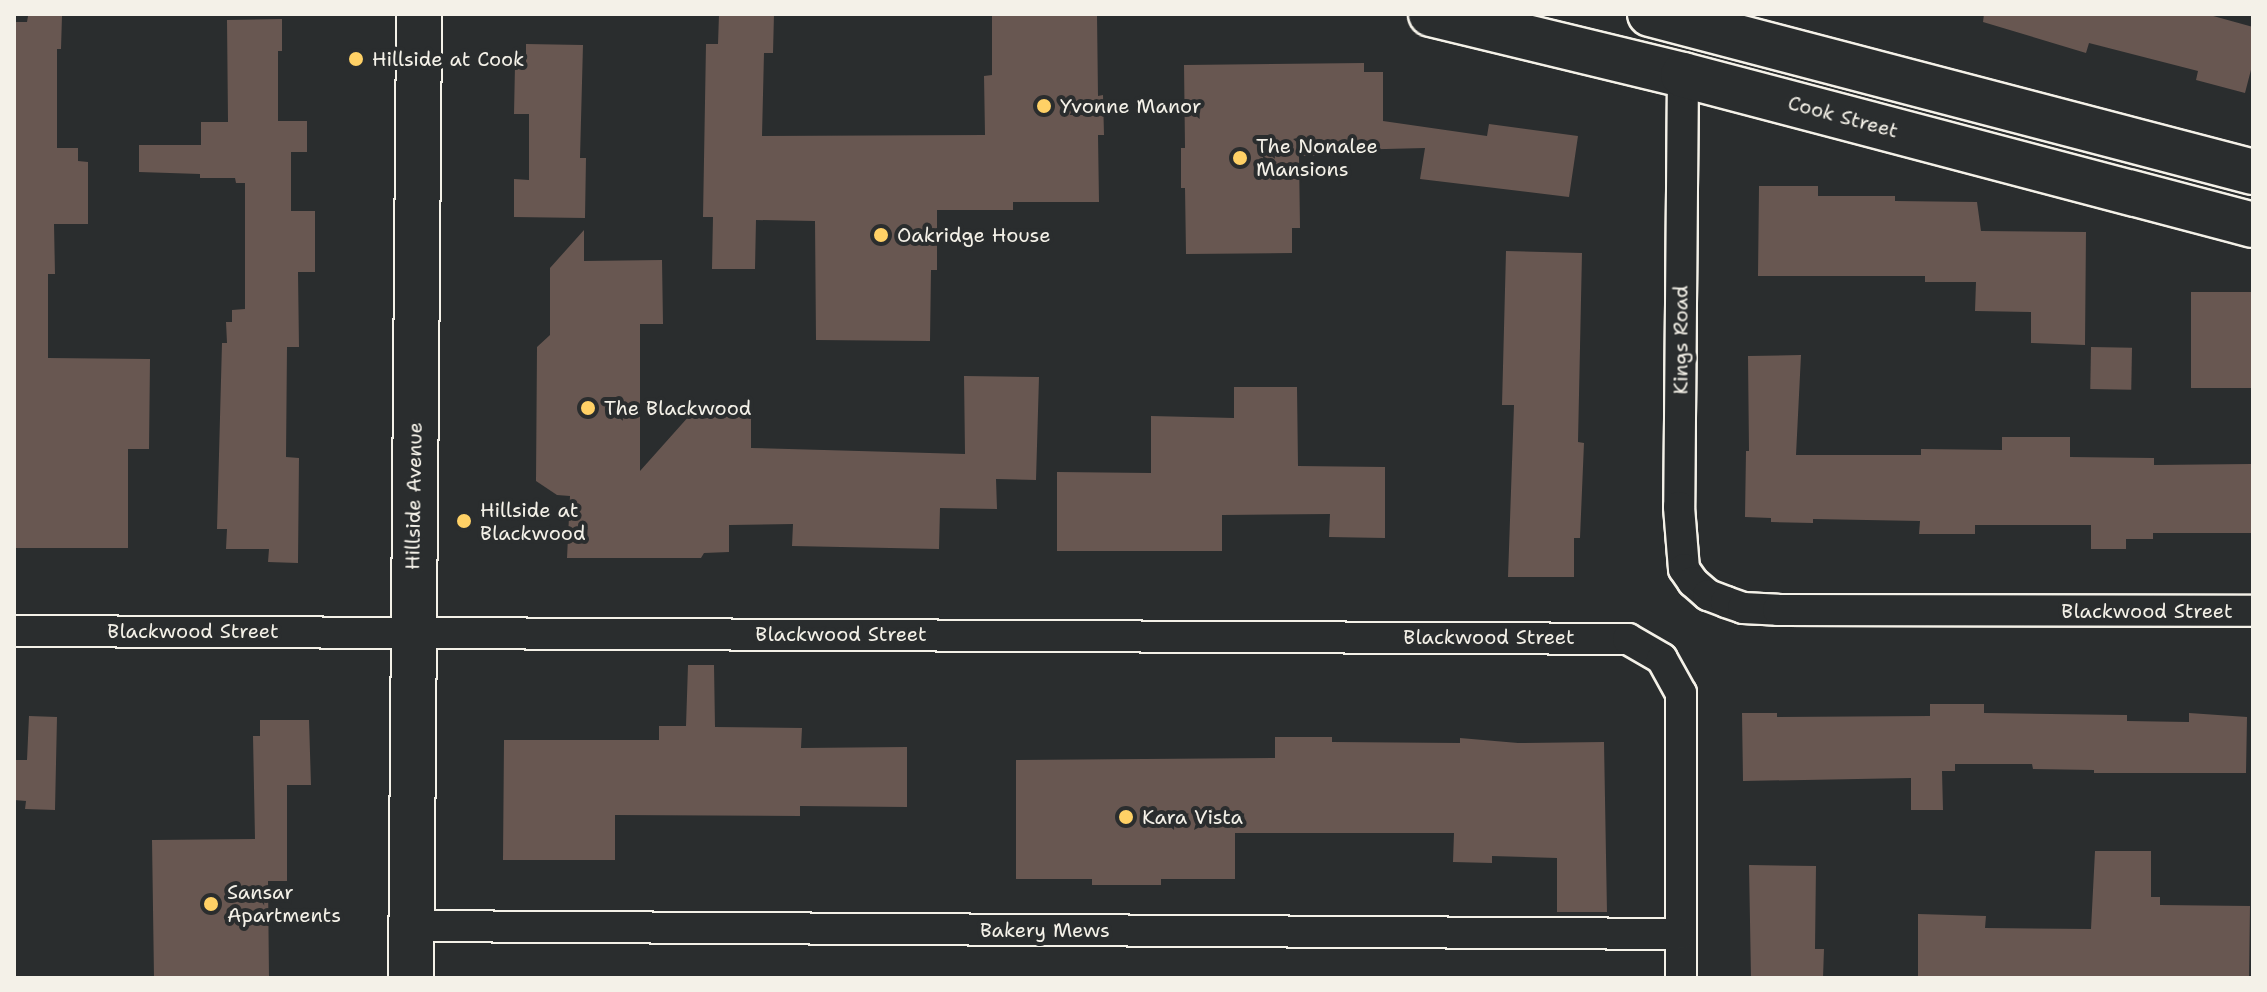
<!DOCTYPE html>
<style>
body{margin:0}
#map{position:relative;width:2267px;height:992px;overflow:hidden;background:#2a2d2e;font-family:"Shantell Sans",sans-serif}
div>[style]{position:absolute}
.building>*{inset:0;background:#685751;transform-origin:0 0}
.roads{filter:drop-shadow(2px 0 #f4f1e8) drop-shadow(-2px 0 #f4f1e8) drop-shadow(0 2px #f4f1e8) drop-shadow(0 -2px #f4f1e8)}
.minor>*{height:30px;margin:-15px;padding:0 15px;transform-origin:15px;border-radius:15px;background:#2a2d2e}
.secondary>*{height:44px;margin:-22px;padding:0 22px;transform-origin:22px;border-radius:22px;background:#2a2d2e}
.dots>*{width:22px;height:22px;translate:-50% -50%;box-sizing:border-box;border:4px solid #2a2d2e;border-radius:50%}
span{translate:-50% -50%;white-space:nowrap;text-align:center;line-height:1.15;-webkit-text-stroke:8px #2a2d2e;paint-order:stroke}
.poi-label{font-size:20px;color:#f4f1e8}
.left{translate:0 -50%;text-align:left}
.street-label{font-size:20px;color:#f4f1e8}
.frame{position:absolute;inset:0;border:16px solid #f4f1e8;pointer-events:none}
</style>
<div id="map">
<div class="building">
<div style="clip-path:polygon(719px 14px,774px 14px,773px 53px,764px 53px,762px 136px,985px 135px,984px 76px,992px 75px,992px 14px,1097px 14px,1098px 96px,1103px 95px,1104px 135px,1098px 135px,1099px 202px,1013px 202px,1013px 210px,937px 210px,937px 270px,931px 270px,930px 341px,816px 340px,815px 221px,756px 220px,755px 269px,712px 269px,713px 217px,703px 217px,706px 44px,718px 44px)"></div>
<div style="clip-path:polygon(1984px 14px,2206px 14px,2253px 27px,2253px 62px,2245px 93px,2196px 80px,2198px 71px,2089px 43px,2086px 53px,1983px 22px)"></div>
<div style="clip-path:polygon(28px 16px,62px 16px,61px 49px,57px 49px,57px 148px,78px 148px,78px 161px,88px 162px,88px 224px,54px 224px,55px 274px,48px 274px,48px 358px,150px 359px,149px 449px,128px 449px,128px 548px,14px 548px,14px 22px,27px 22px)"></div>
<div style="clip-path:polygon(282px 19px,282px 51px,278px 51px,278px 121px,307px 121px,307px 152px,291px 152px,291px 211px,315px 211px,315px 272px,298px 272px,299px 347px,287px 347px,286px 457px,299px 458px,298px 563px,268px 562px,269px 549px,226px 549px,227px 529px,217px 529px,222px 343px,227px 343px,226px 322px,232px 322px,232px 310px,245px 309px,245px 183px,236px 183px,235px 178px,200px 178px,200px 174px,139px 172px,139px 145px,201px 145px,201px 122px,228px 122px,227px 20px)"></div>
<div style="clip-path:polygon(526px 44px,583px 45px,580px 158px,586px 158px,585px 218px,514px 217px,514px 179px,529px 180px,529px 114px,514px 114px,515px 65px,526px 65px)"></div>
<div style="clip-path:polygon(1364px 63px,1364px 72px,1383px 72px,1383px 121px,1487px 136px,1489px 124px,1578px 136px,1569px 197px,1420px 179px,1425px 148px,1346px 150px,1346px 155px,1299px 156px,1300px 228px,1292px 228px,1292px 253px,1186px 254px,1185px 188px,1181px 188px,1181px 148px,1185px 148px,1184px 65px)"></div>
<div style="clip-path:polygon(1759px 186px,1818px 186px,1818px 196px,1895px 196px,1895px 201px,1977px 202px,1981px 231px,2086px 232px,2085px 345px,2031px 343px,2031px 312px,1975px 311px,1976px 282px,1925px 282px,1925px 276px,1758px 276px)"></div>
<div style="clip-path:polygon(584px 230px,584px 261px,662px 260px,663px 324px,640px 324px,640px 471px,698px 406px,751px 402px,751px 448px,965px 454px,964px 376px,1039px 377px,1036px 480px,996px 479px,997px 509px,940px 508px,939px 549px,792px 546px,793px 524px,729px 525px,729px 552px,704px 553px,701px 558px,567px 558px,570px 496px,557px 495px,536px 481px,537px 347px,550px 335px,550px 268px)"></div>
<div style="clip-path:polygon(1506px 251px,1582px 253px,1578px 442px,1584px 443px,1580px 538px,1574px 538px,1574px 577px,1508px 577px,1514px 405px,1502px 405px)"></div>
<div style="left:2191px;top:292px;width:62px;height:96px"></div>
<div style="left:2091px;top:347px;width:41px;height:42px;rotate:1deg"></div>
<div style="clip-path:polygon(1801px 355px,1796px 455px,1921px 455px,1921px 449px,2002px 450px,2002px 437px,2070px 437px,2070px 457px,2154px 458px,2154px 465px,2251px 464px,2252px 533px,2153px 533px,2153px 539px,2126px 539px,2126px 549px,2091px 549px,2091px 525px,1975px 525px,1975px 534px,1919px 534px,1920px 521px,1813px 519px,1813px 523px,1771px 522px,1771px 518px,1745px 517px,1746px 451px,1749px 451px,1748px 356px)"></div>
<div style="clip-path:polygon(1234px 387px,1297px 387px,1298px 466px,1385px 467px,1385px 538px,1329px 537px,1330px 514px,1222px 515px,1222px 551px,1057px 551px,1057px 472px,1151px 473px,1151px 416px,1234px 418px)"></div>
<div style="clip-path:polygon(688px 665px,714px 665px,715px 727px,802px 728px,801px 748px,907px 747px,907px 807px,800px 806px,800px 816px,615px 815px,615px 860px,503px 860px,504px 740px,659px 740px,659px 726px,686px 726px)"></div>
<div style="clip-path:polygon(1930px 704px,1984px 704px,1984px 713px,2127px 715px,2127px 721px,2189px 722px,2189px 713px,2247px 717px,2246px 773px,2094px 773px,2094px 770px,2033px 769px,2032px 764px,1955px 764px,1955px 771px,1942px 771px,1943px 810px,1911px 810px,1911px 778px,1743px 781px,1742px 713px,1777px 713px,1777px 717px,1930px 716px)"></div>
<div style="clip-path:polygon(29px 716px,57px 717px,55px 810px,25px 809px,26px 801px,14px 800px,14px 760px,27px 760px)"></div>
<div style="clip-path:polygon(260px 720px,309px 720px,311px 785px,287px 785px,287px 881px,268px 881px,269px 978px,154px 978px,152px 840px,255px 839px,253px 736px,260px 736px)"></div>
<div style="clip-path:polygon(1275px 737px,1332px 737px,1332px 742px,1460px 743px,1460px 738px,1518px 743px,1604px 742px,1607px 912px,1557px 912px,1557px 858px,1492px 856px,1492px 863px,1453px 862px,1454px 833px,1235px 833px,1235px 879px,1161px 879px,1161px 885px,1092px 885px,1092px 879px,1016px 879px,1016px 760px,1275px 758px)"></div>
<div style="clip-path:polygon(2095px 851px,2151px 851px,2151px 897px,2160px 897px,2160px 905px,2250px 906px,2249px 978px,1918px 978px,1918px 914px,1986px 916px,1985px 928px,2091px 929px)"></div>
<div style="clip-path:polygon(1749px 865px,1816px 866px,1815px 949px,1824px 949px,1823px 978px,1751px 978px)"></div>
</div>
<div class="roads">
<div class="minor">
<div style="left:1683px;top:75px;width:432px;rotate:90.5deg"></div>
<div style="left:1679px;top:507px;width:62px;rotate:85.4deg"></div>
<div style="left:1684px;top:569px;width:16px;rotate:55deg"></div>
<div style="left:1693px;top:582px;width:20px;rotate:41deg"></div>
<div style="left:1708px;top:595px;width:19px;rotate:21deg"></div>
<div style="left:1726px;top:602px;width:18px;rotate:19deg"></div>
<div style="left:1743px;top:608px;width:35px;rotate:3deg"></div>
<div style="left:1778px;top:610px;width:475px;rotate:0.1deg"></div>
<div style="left:14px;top:631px;width:1614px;rotate:0.28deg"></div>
<div style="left:1628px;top:639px;width:39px;rotate:30deg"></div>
<div style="left:1662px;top:659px;width:39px;rotate:61deg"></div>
<div style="left:1681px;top:693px;width:285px;rotate:90deg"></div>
<div style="left:411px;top:926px;width:1268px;rotate:0.36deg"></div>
</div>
<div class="secondary">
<div style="left:1431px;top:14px;width:259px;rotate:13.6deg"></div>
<div style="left:1683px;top:75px;width:589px;rotate:14.74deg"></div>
<div style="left:1650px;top:14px;width:623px;rotate:14.68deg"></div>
<div style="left:411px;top:978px;width:964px;rotate:-89.52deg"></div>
</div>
</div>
<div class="dots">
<div style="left:356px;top:59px;background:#ffd166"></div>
<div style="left:1044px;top:106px;background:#ffd166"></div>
<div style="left:1240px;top:158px;background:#ffd166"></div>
<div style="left:881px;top:235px;background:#ffd166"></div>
<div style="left:588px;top:408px;background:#ffd166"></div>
<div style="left:464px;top:521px;background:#ffd166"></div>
<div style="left:1126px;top:817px;background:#ffd166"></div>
<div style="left:211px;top:904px;background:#ffd166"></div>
</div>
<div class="poi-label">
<span class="left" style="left:372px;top:59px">Hillside at Cook</span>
<span class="left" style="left:1060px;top:106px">Yvonne Manor</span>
<span class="left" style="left:1256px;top:158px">The Nonalee<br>Mansions</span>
<span class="left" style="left:897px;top:235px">Oakridge House</span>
<span class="left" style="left:604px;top:408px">The Blackwood</span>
<span class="left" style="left:480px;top:522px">Hillside at<br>Blackwood</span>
<span class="left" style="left:1142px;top:817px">Kara Vista</span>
<span class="left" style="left:227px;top:904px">Sansar<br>Apartments</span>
</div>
<div class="street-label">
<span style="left:1843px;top:117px;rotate:15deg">Cook Street</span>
<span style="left:1681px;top:340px;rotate:-90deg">Kings Road</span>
<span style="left:414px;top:496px;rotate:-89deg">Hillside Avenue</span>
<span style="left:2147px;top:611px">Blackwood Street</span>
<span style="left:193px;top:631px">Blackwood Street</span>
<span style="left:841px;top:634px">Blackwood Street</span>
<span style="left:1489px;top:637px">Blackwood Street</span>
<span style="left:1045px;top:930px">Bakery Mews</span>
</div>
<div class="frame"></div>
</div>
